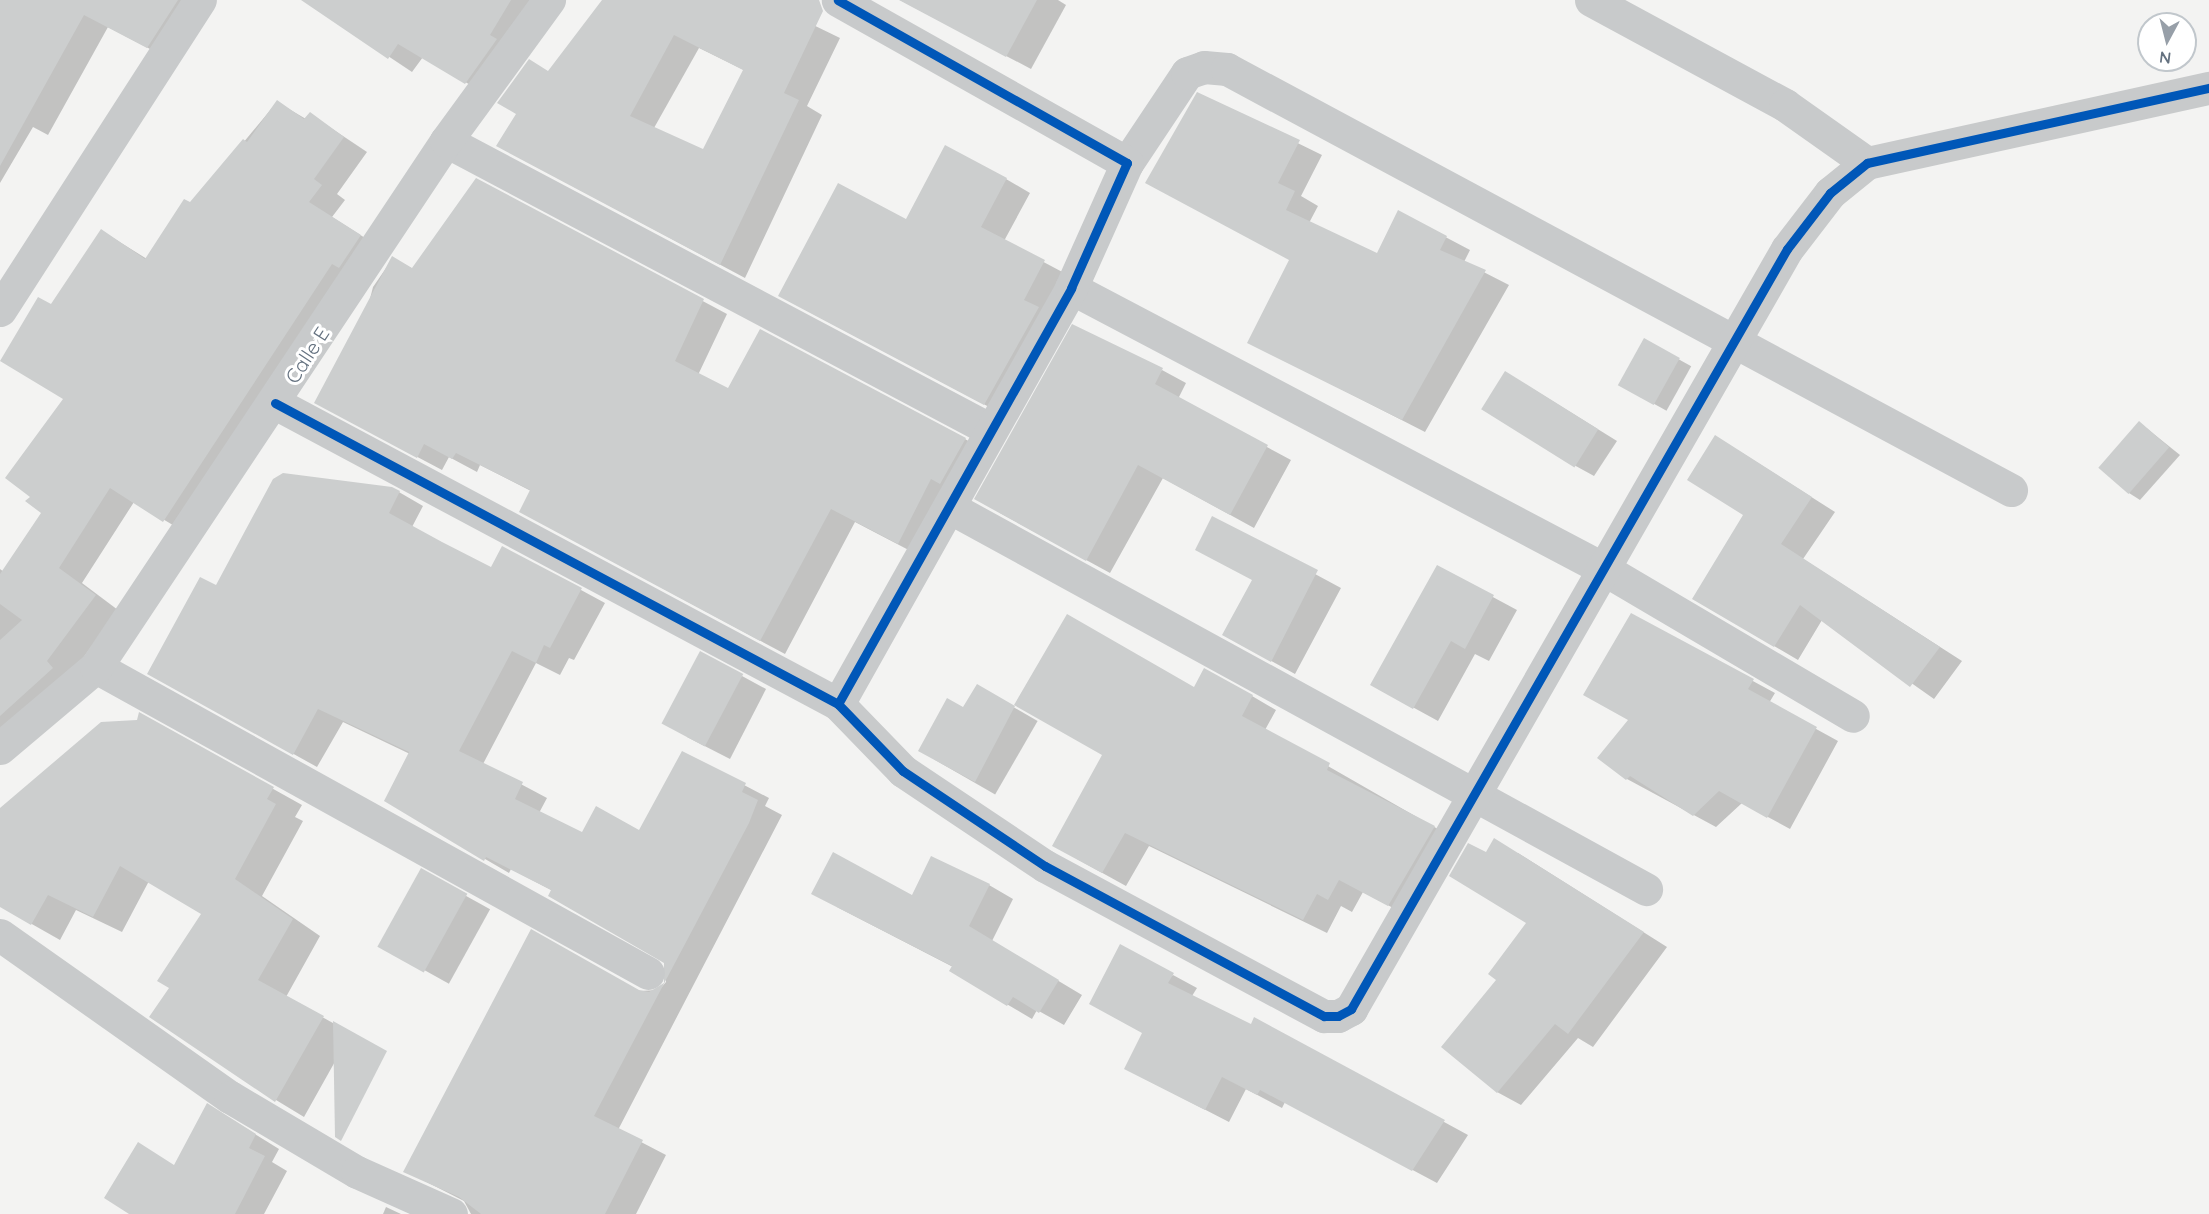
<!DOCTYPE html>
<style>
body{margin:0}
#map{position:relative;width:2209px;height:1214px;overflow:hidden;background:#f3f3f2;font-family:Quicksand,sans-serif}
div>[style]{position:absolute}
.shadow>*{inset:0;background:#0003;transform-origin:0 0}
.building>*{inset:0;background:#cccece;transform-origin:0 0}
.street>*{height:33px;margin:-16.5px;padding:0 16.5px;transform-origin:16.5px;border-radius:16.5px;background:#c8cacb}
.cycleway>*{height:9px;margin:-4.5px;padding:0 4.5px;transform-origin:4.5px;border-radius:4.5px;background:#0057b8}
span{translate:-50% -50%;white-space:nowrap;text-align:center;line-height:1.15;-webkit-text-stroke:6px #fff;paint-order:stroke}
.street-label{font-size:20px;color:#657280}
.north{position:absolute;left:2137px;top:12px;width:60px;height:60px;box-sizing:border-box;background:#fff;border:2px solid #c1c7cc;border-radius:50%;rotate:187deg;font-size:16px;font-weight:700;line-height:24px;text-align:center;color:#657280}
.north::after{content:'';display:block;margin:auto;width:21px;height:27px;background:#979fa8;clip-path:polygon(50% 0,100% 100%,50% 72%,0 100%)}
</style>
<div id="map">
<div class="shadow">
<div style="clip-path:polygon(45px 0,184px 0,171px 60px,108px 27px,48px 135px,33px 127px,0 183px,0 28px)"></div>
<div style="clip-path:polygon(304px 0,543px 0,489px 96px,423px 57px,412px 72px)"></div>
<div style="clip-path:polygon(evenodd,604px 0,762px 0,840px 38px,807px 106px,822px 115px,745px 278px,522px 159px,518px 114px,604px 0,699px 48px,744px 70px,704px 151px,654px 128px,699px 48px)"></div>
<div style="clip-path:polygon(900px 0,1058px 0,1066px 5px,1031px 69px)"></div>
<div style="clip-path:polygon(1198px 94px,1322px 155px,1301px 196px,1318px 206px,1309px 223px,1377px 255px,1398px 212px,1470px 250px,1464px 262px,1509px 285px,1425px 432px,1249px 342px,1291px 260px)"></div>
<div style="clip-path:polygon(277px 102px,306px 119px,310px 114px,367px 152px,337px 194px,345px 200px,332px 217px,384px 250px,188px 534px,134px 502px,82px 583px,118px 610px,70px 676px,0 751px,0 569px,4px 572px,43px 513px,33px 497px,65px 399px,52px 306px,102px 231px,147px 259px)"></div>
<div style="clip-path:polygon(1006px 179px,1030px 193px,1004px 241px,1068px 275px,1008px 417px,804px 309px,907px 221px)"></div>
<div style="clip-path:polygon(476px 180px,727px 314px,698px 375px,729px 390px,965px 439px,989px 453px,922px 557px,855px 522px,785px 654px,545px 525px,531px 491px,480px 465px,477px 472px,449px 457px,442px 470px,340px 416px,373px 287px,393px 258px,413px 269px)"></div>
<div style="left:1644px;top:340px;width:54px;height:51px;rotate:29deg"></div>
<div style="clip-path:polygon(1162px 370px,1186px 383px,1178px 399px,1291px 460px,1254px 528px,1163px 478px,1110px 573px,1000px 513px)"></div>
<div style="clip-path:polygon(1525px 384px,1617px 441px,1594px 476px,1574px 465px)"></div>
<div style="clip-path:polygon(2140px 423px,2180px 455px,2140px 500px,2129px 493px)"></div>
<div style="clip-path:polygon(1739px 451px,1835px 512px,1803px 559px,1962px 661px,1934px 699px,1822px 620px,1798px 660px,1694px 599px,1745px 515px)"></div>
<div style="clip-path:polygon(392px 488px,423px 506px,412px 527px,492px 570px,581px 590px,605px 603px,574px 660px,569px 658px,560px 675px,536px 663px,483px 764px,547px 798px,539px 813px,582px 834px,640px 832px,683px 753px,769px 798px,765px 806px,782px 815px,618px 1130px,666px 1155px,636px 1214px,471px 1214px,464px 1201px,405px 1171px,639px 991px,659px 990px,666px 982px,666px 963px,553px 891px,511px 869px,509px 873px,386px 801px,410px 754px,343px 722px,317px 767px,173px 687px,217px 587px)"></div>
<div style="clip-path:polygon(1213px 519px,1341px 588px,1295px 674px,1248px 648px,1253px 580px)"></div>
<div style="clip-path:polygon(1437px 567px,1517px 610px,1489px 661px,1475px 654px,1438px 721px,1396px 698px)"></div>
<div style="clip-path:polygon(1631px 615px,1775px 693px,1769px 703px,1838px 741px,1790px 829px,1742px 803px,1716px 827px,1627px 779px)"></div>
<div style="clip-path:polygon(742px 676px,766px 689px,730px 759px,687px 737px)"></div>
<div style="left:977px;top:686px;width:70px;height:85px;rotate:30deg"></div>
<div style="clip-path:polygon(1195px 689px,1252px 696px,1276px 710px,1265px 730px,1457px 840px,1412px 918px,1363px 892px,1352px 912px,1341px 906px,1327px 933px,1149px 846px,1126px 886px,1077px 859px)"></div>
<div style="clip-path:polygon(140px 715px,302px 805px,295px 817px,303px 821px,262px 896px,320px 936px,286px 997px,351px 1033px,304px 1117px,276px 1100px,171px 987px,203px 914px,149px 881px,122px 932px,76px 910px,60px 940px,0 906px,0 810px,139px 721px)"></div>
<div style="clip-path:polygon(1518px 853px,1667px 947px,1593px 1047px,1578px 1038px,1521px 1105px,1497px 1092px,1498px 980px,1529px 923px,1486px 854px)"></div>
<div style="left:421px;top:871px;width:79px;height:85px;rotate:29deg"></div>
<div style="clip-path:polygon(989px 885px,1013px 899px,992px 941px,1082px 995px,1064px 1025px,1037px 1010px,1032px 1019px,951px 971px,953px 967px,837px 907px)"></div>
<div style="clip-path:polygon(1173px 975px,1197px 988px,1192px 996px,1251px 1026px,1255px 1019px,1468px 1135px,1437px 1183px,1285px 1102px,1282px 1108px,1246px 1089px,1229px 1122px,1126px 1069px,1144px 1033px,1114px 1017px)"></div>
<div style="clip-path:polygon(231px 1119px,279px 1149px,272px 1162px,287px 1171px,264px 1214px,132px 1214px,175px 1166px)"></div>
<div style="clip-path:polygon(386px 1207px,401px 1214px,383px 1214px)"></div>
</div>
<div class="building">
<div style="clip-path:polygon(0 0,178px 0,147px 48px,84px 15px,0 166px)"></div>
<div style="clip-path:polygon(301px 0,511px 0,490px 35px,497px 39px,465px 84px,398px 44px,388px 59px)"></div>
<div style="clip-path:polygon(evenodd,602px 0,819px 0,823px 11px,784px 93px,799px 100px,720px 265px,496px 146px,516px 114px,497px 103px,529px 59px,548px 71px,602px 0,674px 35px,743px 70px,703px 149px,630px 116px,674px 35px)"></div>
<div style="clip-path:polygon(899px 0,1037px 0,1006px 57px)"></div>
<div style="clip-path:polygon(1197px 92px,1300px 140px,1278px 183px,1295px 191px,1286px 210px,1377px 253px,1398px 210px,1447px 236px,1440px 250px,1486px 270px,1402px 420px,1247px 343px,1289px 260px,1145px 183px)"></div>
<div style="clip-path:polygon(277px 100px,304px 119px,310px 112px,344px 137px,314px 179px,322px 185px,309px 202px,361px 235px,339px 268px,332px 264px,163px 522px,110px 488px,59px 568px,96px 595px,47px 661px,53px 668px,0 716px,0 640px,22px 620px,0 604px,0 574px,41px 513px,25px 501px,30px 497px,5px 478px,63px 399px,0 361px,38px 297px,51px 304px,101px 229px,145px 259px,184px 199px,190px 202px,243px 139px,247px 142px)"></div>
<div style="clip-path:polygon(945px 145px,1007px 178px,981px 227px,1045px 260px,1024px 300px,1039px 307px,984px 405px,778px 296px,838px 183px,906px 219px)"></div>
<div style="clip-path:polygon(476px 178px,704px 299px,675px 361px,728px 388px,760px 329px,966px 438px,940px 484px,931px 479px,898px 544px,831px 509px,760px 641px,519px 512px,530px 490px,456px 453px,452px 459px,424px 444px,417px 458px,314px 403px,392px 256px,412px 268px)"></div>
<div style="clip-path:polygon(1072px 324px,1163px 368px,1155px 384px,1268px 445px,1230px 515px,1138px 465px,1086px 561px,974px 499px)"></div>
<div style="left:1644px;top:338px;width:41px;height:54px;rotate:29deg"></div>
<div style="left:1505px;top:371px;width:110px;height:45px;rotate:32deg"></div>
<div style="left:2139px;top:421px;width:40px;height:62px;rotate:41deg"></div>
<div style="clip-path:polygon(1715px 435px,1812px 497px,1781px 544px,1940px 647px,1910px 687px,1800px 605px,1774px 647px,1692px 599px,1743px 515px,1687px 480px)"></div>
<div style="clip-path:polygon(283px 473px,392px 487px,400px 491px,389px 513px,442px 542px,491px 567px,502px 546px,582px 588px,550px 648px,544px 645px,536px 663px,512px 651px,459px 751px,523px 782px,515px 799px,582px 832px,596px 806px,639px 830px,682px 751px,746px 783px,742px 792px,758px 800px,749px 823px,594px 1116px,643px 1140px,605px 1214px,481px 1214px,459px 1197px,403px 1172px,531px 929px,639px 990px,649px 992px,664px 983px,664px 963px,548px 896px,551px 890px,486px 857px,484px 861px,384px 801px,409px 752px,318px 709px,293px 755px,147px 674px,200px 577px,216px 585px,273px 479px)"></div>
<div style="clip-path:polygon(1212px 516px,1318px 570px,1271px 662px,1222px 635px,1252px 580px,1195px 550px)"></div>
<div style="clip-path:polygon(1437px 565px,1494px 595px,1465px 649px,1451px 641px,1413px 709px,1370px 685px)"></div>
<div style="clip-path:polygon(1631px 613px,1754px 679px,1748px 689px,1817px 727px,1767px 818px,1719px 791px,1693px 816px,1630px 776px,1626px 780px,1597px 758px,1628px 720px,1583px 695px)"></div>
<div style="clip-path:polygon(1067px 614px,1194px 687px,1204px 668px,1253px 695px,1242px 716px,1330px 763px,1327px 770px,1435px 826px,1388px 906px,1339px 880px,1328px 900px,1317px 894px,1303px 920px,1125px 833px,1102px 873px,1052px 846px,1102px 755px,1014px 705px)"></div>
<div style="left:700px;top:651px;width:49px;height:82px;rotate:28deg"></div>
<div style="clip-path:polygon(977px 684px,1015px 706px,975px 782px,918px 751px,947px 698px,963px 707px)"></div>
<div style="clip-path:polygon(139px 712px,274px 787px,267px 799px,276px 804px,235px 879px,293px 919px,258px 980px,324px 1016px,275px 1102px,149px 1017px,169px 988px,157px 981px,201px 914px,120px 866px,93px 917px,48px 895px,31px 925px,0 907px,0 808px,101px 722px,137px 720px)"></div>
<div style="clip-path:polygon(1494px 838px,1644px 932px,1568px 1034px,1555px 1024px,1497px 1093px,1441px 1047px,1496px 980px,1488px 974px,1526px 923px,1449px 876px,1468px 843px,1486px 852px)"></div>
<div style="clip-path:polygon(833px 852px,912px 895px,931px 856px,990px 884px,969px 926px,1059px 980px,1039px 1013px,1013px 997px,1007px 1006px,949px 971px,952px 966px,811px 894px)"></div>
<div style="left:421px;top:868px;width:53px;height:90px;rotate:29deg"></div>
<div style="clip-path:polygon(1120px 944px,1174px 973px,1168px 983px,1251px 1024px,1254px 1017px,1445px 1120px,1412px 1171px,1260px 1090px,1257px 1095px,1222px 1077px,1205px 1110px,1124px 1069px,1142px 1033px,1089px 1004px)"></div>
<div style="clip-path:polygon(333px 1021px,387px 1051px,341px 1141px,335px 1137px)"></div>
<div style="clip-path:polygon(207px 1103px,256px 1134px,249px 1148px,265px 1156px,235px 1214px,129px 1214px,104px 1198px,138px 1142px,174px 1165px)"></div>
</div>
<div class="street">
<div style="left:1591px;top:0;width:221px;rotate:28.4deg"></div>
<div style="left:1785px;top:105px;width:100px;rotate:35.3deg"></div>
<div style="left:446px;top:141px;width:617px;rotate:27.94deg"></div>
<div style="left:1127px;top:163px;width:108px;rotate:-56.3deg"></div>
<div style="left:1187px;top:73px;width:18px;rotate:-19deg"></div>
<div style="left:1204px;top:67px;width:23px;rotate:5deg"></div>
<div style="left:1227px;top:69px;width:890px;rotate:28.24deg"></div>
<div style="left:1071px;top:288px;width:600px;rotate:27.8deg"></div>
<div style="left:1602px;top:568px;width:291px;rotate:30.5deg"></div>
<div style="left:0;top:310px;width:369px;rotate:-57.2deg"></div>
<div style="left:275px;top:403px;width:638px;rotate:28.13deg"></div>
<div style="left:838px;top:704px;width:477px;rotate:-60.7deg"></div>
<div style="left:1071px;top:288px;width:137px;rotate:-65.9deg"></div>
<div style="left:1127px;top:163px;width:332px;rotate:-150.6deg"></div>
<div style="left:949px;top:507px;width:795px;rotate:28.73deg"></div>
<div style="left:96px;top:667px;width:631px;rotate:29deg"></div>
<div style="left:838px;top:704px;width:93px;rotate:45.9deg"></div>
<div style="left:903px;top:771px;width:171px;rotate:33.8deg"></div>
<div style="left:1045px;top:866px;width:317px;rotate:28.3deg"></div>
<div style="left:1324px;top:1016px;width:14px"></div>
<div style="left:1338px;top:1016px;width:15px;rotate:-28deg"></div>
<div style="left:1351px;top:1009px;width:876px;rotate:-60.16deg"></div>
<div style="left:1787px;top:249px;width:71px;rotate:-52.5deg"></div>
<div style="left:1830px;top:193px;width:48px;rotate:-39deg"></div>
<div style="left:1867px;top:163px;width:350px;rotate:-12.4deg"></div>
<div style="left:0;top:748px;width:126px;rotate:-40.2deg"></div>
<div style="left:96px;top:667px;width:632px;rotate:-56.36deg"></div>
<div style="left:446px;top:141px;width:175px;rotate:-53.9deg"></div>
<div style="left:0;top:935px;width:281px;rotate:35.2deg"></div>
<div style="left:230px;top:1097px;width:147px;rotate:30.6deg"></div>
<div style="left:357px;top:1172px;width:103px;rotate:24.1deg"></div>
</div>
<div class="cycleway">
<div style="left:275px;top:403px;width:638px;rotate:28.13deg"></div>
<div style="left:838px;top:704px;width:477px;rotate:-60.7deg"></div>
<div style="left:1071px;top:288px;width:137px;rotate:-65.9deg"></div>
<div style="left:1127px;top:163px;width:332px;rotate:-150.6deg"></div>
<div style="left:838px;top:704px;width:93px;rotate:45.9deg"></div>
<div style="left:903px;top:771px;width:171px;rotate:33.8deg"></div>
<div style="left:1045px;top:866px;width:317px;rotate:28.3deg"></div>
<div style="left:1324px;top:1016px;width:14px"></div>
<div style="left:1338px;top:1016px;width:15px;rotate:-28deg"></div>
<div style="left:1351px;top:1009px;width:876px;rotate:-60.16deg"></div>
<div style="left:1787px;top:249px;width:71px;rotate:-52.5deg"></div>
<div style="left:1830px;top:193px;width:48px;rotate:-39deg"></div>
<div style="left:1867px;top:163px;width:350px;rotate:-12.4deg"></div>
</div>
<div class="street-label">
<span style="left:307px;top:355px;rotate:-57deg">Calle E</span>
</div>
<div class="north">N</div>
</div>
